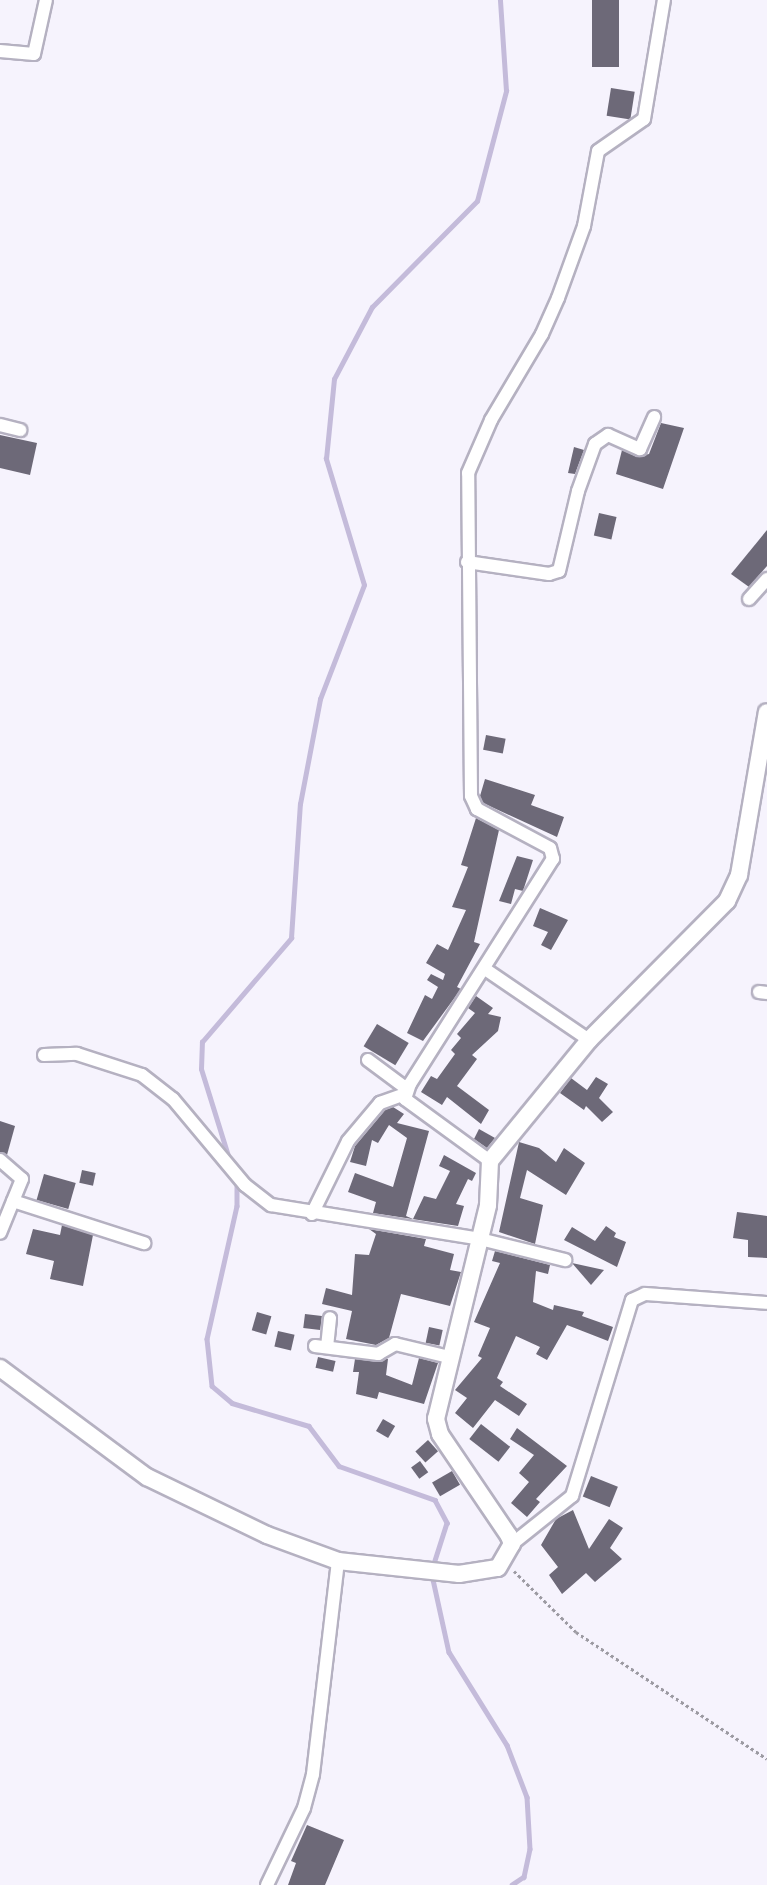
<!DOCTYPE html>
<style>
body{margin:0}
#map{position:relative;width:767px;height:1885px;overflow:hidden;background:#f6f3fd;font-family:"PT Sans Narrow",sans-serif}
div>[style]{position:absolute}
.stream>*{height:4.5px;margin:-2.25px;padding:0 2.25px;transform-origin:2.25px;border-radius:2.25px;background:#c4bbda}
.building>*{inset:0;background:#6d6978;transform-origin:0 0}
.path>*{height:3px;margin-top:-1.5px;transform-origin:0;background:repeating-linear-gradient(90deg,#9c9aa2 0 3px,transparent 0 6px)}
.roads{filter:drop-shadow(2px 0 #b5b1c1) drop-shadow(-2px 0 #b5b1c1) drop-shadow(0 2px #b5b1c1) drop-shadow(0 -2px #b5b1c1)}
.street>*{height:12px;margin:-6px;padding:0 6px;transform-origin:6px;border-radius:6px;background:#fff}
.secondary>*{height:16px;margin:-8px;padding:0 8px;transform-origin:8px;border-radius:8px;background:#fff}
span{translate:-50% -50%;white-space:nowrap;text-align:center;line-height:1.15;-webkit-text-stroke:6px #fff;paint-order:stroke}
</style>
<div id="map">
<div class="stream">
<div style="left:229px;top:1159px;width:94px;rotate:-107.3deg"></div>
<div style="left:201px;top:1069px;width:27px;rotate:-88deg"></div>
<div style="left:202px;top:1042px;width:137px;rotate:-49.4deg"></div>
<div style="left:291px;top:938px;width:134px;rotate:-86.2deg"></div>
<div style="left:300px;top:804px;width:107px;rotate:-79.2deg"></div>
<div style="left:320px;top:699px;width:122px;rotate:-68.9deg"></div>
<div style="left:364px;top:585px;width:132px;rotate:-106.8deg"></div>
<div style="left:326px;top:459px;width:80px;rotate:-84.3deg"></div>
<div style="left:334px;top:379px;width:81px;rotate:-62.2deg"></div>
<div style="left:372px;top:307px;width:149px;rotate:-45.3deg"></div>
<div style="left:477px;top:201px;width:114px;rotate:-75.2deg"></div>
<div style="left:506px;top:91px;width:91px;rotate:-93.8deg"></div>
<div style="left:237px;top:1181px;width:25px;rotate:90deg"></div>
<div style="left:237px;top:1206px;width:136px;rotate:102.7deg"></div>
<div style="left:207px;top:1339px;width:47px;rotate:83.9deg"></div>
<div style="left:212px;top:1386px;width:26px;rotate:40deg"></div>
<div style="left:232px;top:1403px;width:80px;rotate:16.6deg"></div>
<div style="left:309px;top:1426px;width:50px;rotate:53.1deg"></div>
<div style="left:339px;top:1466px;width:102px;rotate:19.5deg"></div>
<div style="left:435px;top:1500px;width:26px;rotate:62deg"></div>
<div style="left:447px;top:1523px;width:46px;rotate:107.7deg"></div>
<div style="left:432px;top:1575px;width:79px;rotate:77.6deg"></div>
<div style="left:449px;top:1652px;width:110px;rotate:58.1deg"></div>
<div style="left:507px;top:1745px;width:56px;rotate:69deg"></div>
<div style="left:527px;top:1797px;width:52px;rotate:86.7deg"></div>
<div style="left:530px;top:1849px;width:29px;rotate:102deg"></div>
<div style="left:524px;top:1877px;width:14px;rotate:146deg"></div>
</div>
<div class="building">
<div style="left:592px;top:0;width:27px;height:67px"></div>
<div style="left:611px;top:88px;width:24px;height:28px;rotate:9deg"></div>
<div style="clip-path:polygon(661px 423px,684px 428px,663px 489px,616px 474px,622px 450px,637px 457px,649px 454px)"></div>
<div style="clip-path:polygon(0 435px,37px 443px,30px 475px,0 468px)"></div>
<div style="clip-path:polygon(574px 447px,584px 450px,575px 474px,568px 473px)"></div>
<div style="left:599px;top:513px;width:18px;height:23px;rotate:13deg"></div>
<div style="clip-path:polygon(767px 530px,767px 566px,749px 587px,731px 574px)"></div>
<div style="left:486px;top:735px;width:20px;height:15px;rotate:11deg"></div>
<div style="clip-path:polygon(485px 779px,535px 795px,531px 805px,564px 817px,557px 837px,483px 803px,480px 796px)"></div>
<div style="clip-path:polygon(476px 818px,499px 830px,474px 942px,480px 944px,457px 987px,461px 989px,423px 1041px,407px 1033px,425px 995px,432px 999px,438px 987px,427px 980px,431px 974px,443px 980px,445px 974px,426px 963px,437px 944px,448px 950px,466px 910px,452px 907px,468px 867px,461px 865px)"></div>
<div style="clip-path:polygon(517px 856px,533px 860px,523px 891px,515px 889px,511px 904px,499px 901px)"></div>
<div style="clip-path:polygon(540px 908px,568px 920px,551px 950px,541px 945px,548px 932px,533px 926px)"></div>
<div style="clip-path:polygon(476px 996px,493px 1008px,488px 1014px,501px 1017px,498px 1031px,472px 1055px,477px 1059px,457px 1086px,489px 1110px,481px 1124px,447px 1097px,442px 1105px,421px 1092px,431px 1076px,437px 1079px,455px 1054px,451px 1050px,461px 1038px,457px 1034px,475px 1013px,468px 1008px)"></div>
<div style="left:377px;top:1024px;width:37px;height:26px;rotate:31deg"></div>
<div style="clip-path:polygon(596px 1077px,608px 1084px,599px 1098px,613px 1112px,602px 1122px,586px 1106px,584px 1110px,560px 1093px,571px 1078px,587px 1090px)"></div>
<div style="clip-path:polygon(393px 1107px,404px 1114px,397px 1123px,429px 1131px,406px 1216px,413px 1219px,424px 1196px,436px 1199px,450px 1171px,439px 1166px,444px 1155px,476px 1173px,472px 1181px,468px 1179px,456px 1204px,464px 1206px,458px 1226px,373px 1213px,376px 1202px,348px 1192px,355px 1173px,393px 1187px,407px 1138px,389px 1125px,378px 1143px,372px 1140px,366px 1166px,350px 1162px,355px 1146px,385px 1110px)"></div>
<div style="clip-path:polygon(0 1121px,15px 1126px,7px 1155px,0 1152px)"></div>
<div style="clip-path:polygon(479px 1129px,495px 1138px,487px 1148px,474px 1139px)"></div>
<div style="clip-path:polygon(519px 1142px,539px 1148px,556px 1162px,564px 1148px,585px 1163px,566px 1195px,527px 1170px,520px 1198px,543px 1205px,535px 1244px,499px 1232px)"></div>
<div style="left:82px;top:1170px;width:14px;height:13px;rotate:12deg"></div>
<div style="left:44px;top:1174px;width:33px;height:27px;rotate:16deg"></div>
<div style="clip-path:polygon(737px 1212px,767px 1216px,767px 1258px,748px 1257px,748px 1240px,733px 1238px)"></div>
<div style="clip-path:polygon(62px 1225px,93px 1235px,83px 1286px,50px 1279px,54px 1261px,26px 1254px,33px 1229px,60px 1235px)"></div>
<div style="clip-path:polygon(606px 1226px,616px 1233px,614px 1237px,626px 1242px,617px 1267px,564px 1240px,572px 1227px,595px 1241px)"></div>
<div style="clip-path:polygon(369px 1229px,426px 1239px,424px 1246px,454px 1254px,450px 1270px,461px 1272px,450px 1306px,401px 1294px,389px 1338px,376px 1345px,346px 1339px,352px 1311px,322px 1304px,326px 1288px,352px 1295px,355px 1254px,369px 1255px,376px 1234px)"></div>
<div style="clip-path:polygon(495px 1251px,550px 1265px,548px 1274px,536px 1271px,533px 1302px,553px 1310px,554px 1305px,584px 1312px,582px 1316px,613px 1327px,608px 1341px,567px 1325px,547px 1360px,536px 1354px,540px 1347px,516px 1336px,497px 1378px,503px 1382px,500px 1386px,527px 1404px,519px 1416px,495px 1400px,473px 1428px,455px 1413px,467px 1398px,455px 1390px,482px 1358px,478px 1356px,490px 1328px,474px 1322px,500px 1263px,492px 1261px)"></div>
<div style="clip-path:polygon(572px 1263px,604px 1270px,591px 1285px)"></div>
<div style="left:257px;top:1312px;width:15px;height:19px;rotate:16deg"></div>
<div style="left:305px;top:1314px;width:17px;height:14px;rotate:7deg"></div>
<div style="left:429px;top:1327px;width:14px;height:16px;rotate:12deg"></div>
<div style="left:278px;top:1331px;width:17px;height:16px;rotate:13deg"></div>
<div style="left:318px;top:1357px;width:18px;height:11px;rotate:13deg"></div>
<div style="clip-path:polygon(419px 1358px,438px 1363px,424px 1404px,379px 1392px,377px 1399px,356px 1394px,359px 1372px,353px 1372px,355px 1359px,388px 1359px,386px 1375px,412px 1385px)"></div>
<div style="left:383px;top:1419px;width:14px;height:14px;rotate:30deg"></div>
<div style="left:481px;top:1424px;width:37px;height:19px;rotate:38deg"></div>
<div style="clip-path:polygon(517px 1428px,567px 1466px,536px 1499px,540px 1502px,527px 1517px,511px 1503px,529px 1482px,519px 1473px,534px 1455px,510px 1439px)"></div>
<div style="left:428px;top:1440px;width:15px;height:17px;rotate:48deg"></div>
<div style="left:420px;top:1461px;width:14px;height:11px;rotate:54deg"></div>
<div style="left:452px;top:1471px;width:16px;height:23px;rotate:60deg"></div>
<div style="left:591px;top:1476px;width:29px;height:22px;rotate:22deg"></div>
<div style="clip-path:polygon(573px 1510px,589px 1549px,609px 1519px,623px 1528px,610px 1548px,622px 1559px,595px 1582px,586px 1573px,562px 1594px,549px 1575px,558px 1567px,541px 1545px,556px 1519px)"></div>
<div style="clip-path:polygon(307px 1825px,344px 1840px,325px 1885px,288px 1885px,296px 1863px,291px 1861px)"></div>
</div>
<div class="path">
<div style="left:514px;top:1571px;width:87px;rotate:44.5deg"></div>
<div style="left:576px;top:1632px;width:229px;rotate:33.6deg"></div>
</div>
<div class="roads">
<div class="street">
<div style="left:0;top:51px;width:34px;rotate:5deg"></div>
<div style="left:34px;top:54px;width:55px;rotate:-77.5deg"></div>
<div style="left:0;top:425px;width:21px;rotate:14deg"></div>
<div style="left:467px;top:562px;width:83px;rotate:8.3deg"></div>
<div style="left:549px;top:574px;width:10px;rotate:-17deg"></div>
<div style="left:559px;top:571px;width:82px;rotate:-76.6deg"></div>
<div style="left:578px;top:491px;width:50px;rotate:-70.1deg"></div>
<div style="left:595px;top:444px;width:16px;rotate:-35deg"></div>
<div style="left:608px;top:435px;width:35px;rotate:24deg"></div>
<div style="left:640px;top:449px;width:35px;rotate:-66deg"></div>
<div style="left:749px;top:599px;width:27px;rotate:-48deg"></div>
<div style="left:485px;top:969px;width:126px;rotate:34.3deg"></div>
<div style="left:759px;top:992px;width:8px;rotate:7deg"></div>
<div style="left:44px;top:1055px;width:33px;rotate:-2deg"></div>
<div style="left:77px;top:1054px;width:68px;rotate:17.9deg"></div>
<div style="left:142px;top:1075px;width:39px;rotate:38deg"></div>
<div style="left:173px;top:1099px;width:112px;rotate:50.1deg"></div>
<div style="left:245px;top:1185px;width:33px;rotate:38deg"></div>
<div style="left:271px;top:1205px;width:212px;rotate:9.2deg"></div>
<div style="left:480px;top:1239px;width:88px;rotate:13.9deg"></div>
<div style="left:368px;top:1060px;width:49px;rotate:36.6deg"></div>
<div style="left:0;top:1160px;width:29px;rotate:41deg"></div>
<div style="left:22px;top:1179px;width:58px;rotate:112.2deg"></div>
<div style="left:490px;top:1161px;width:105px;rotate:-143.9deg"></div>
<div style="left:405px;top:1099px;width:16px;rotate:-72deg"></div>
<div style="left:410px;top:1084px;width:267px;rotate:-57.6deg"></div>
<div style="left:553px;top:859px;width:11px;rotate:-105deg"></div>
<div style="left:550px;top:848px;width:83px;rotate:-151.9deg"></div>
<div style="left:477px;top:809px;width:14px;rotate:-115deg"></div>
<div style="left:471px;top:796px;width:323px;rotate:-90.5deg"></div>
<div style="left:468px;top:473px;width:58px;rotate:-66.5deg"></div>
<div style="left:491px;top:420px;width:100px;rotate:-59.3deg"></div>
<div style="left:542px;top:334px;width:39px;rotate:-66deg"></div>
<div style="left:558px;top:298px;width:77px;rotate:-70.1deg"></div>
<div style="left:584px;top:226px;width:76px;rotate:-79.4deg"></div>
<div style="left:598px;top:151px;width:56px;rotate:-34.8deg"></div>
<div style="left:644px;top:119px;width:121px;rotate:-80.5deg"></div>
<div style="left:13px;top:1201px;width:138px;rotate:17.8deg"></div>
<div style="left:312px;top:1214px;width:81px;rotate:-63.7deg"></div>
<div style="left:348px;top:1141px;width:50px;rotate:-49.9deg"></div>
<div style="left:380px;top:1103px;width:27px;rotate:-20deg"></div>
<div style="left:315px;top:1346px;width:64px;rotate:7.2deg"></div>
<div style="left:378px;top:1354px;width:20px;rotate:-30deg"></div>
<div style="left:395px;top:1344px;width:56px;rotate:13.5deg"></div>
<div style="left:327px;top:1347px;width:29px;rotate:-84deg"></div>
<div style="left:512px;top:1544px;width:77px;rotate:-38.7deg"></div>
<div style="left:572px;top:1496px;width:205px;rotate:-73deg"></div>
<div style="left:632px;top:1300px;width:14px;rotate:-25deg"></div>
<div style="left:645px;top:1294px;width:122px;rotate:4.2deg"></div>
<div style="left:267px;top:1885px;width:85px;rotate:-64.3deg"></div>
<div style="left:304px;top:1808px;width:35px;rotate:-75deg"></div>
<div style="left:313px;top:1774px;width:214px;rotate:-83.3deg"></div>
</div>
<div class="secondary">
<div style="left:0;top:1368px;width:183px;rotate:36.6deg"></div>
<div style="left:147px;top:1477px;width:133px;rotate:25.8deg"></div>
<div style="left:267px;top:1535px;width:76px;rotate:20.1deg"></div>
<div style="left:338px;top:1561px;width:122px;rotate:6.1deg"></div>
<div style="left:459px;top:1574px;width:39px;rotate:-9deg"></div>
<div style="left:498px;top:1568px;width:28px;rotate:-60deg"></div>
<div style="left:512px;top:1544px;width:9px;rotate:-111deg"></div>
<div style="left:509px;top:1536px;width:123px;rotate:-124.1deg"></div>
<div style="left:440px;top:1434px;width:16px;rotate:-105deg"></div>
<div style="left:436px;top:1419px;width:220px;rotate:-76.3deg"></div>
<div style="left:488px;top:1205px;width:44px;rotate:-87.4deg"></div>
<div style="left:490px;top:1161px;width:156px;rotate:-50.7deg"></div>
<div style="left:589px;top:1040px;width:196px;rotate:-45.2deg"></div>
<div style="left:727px;top:901px;width:29px;rotate:-65deg"></div>
<div style="left:739px;top:875px;width:165px;rotate:-80.3deg"></div>
</div>
</div>
</div>
